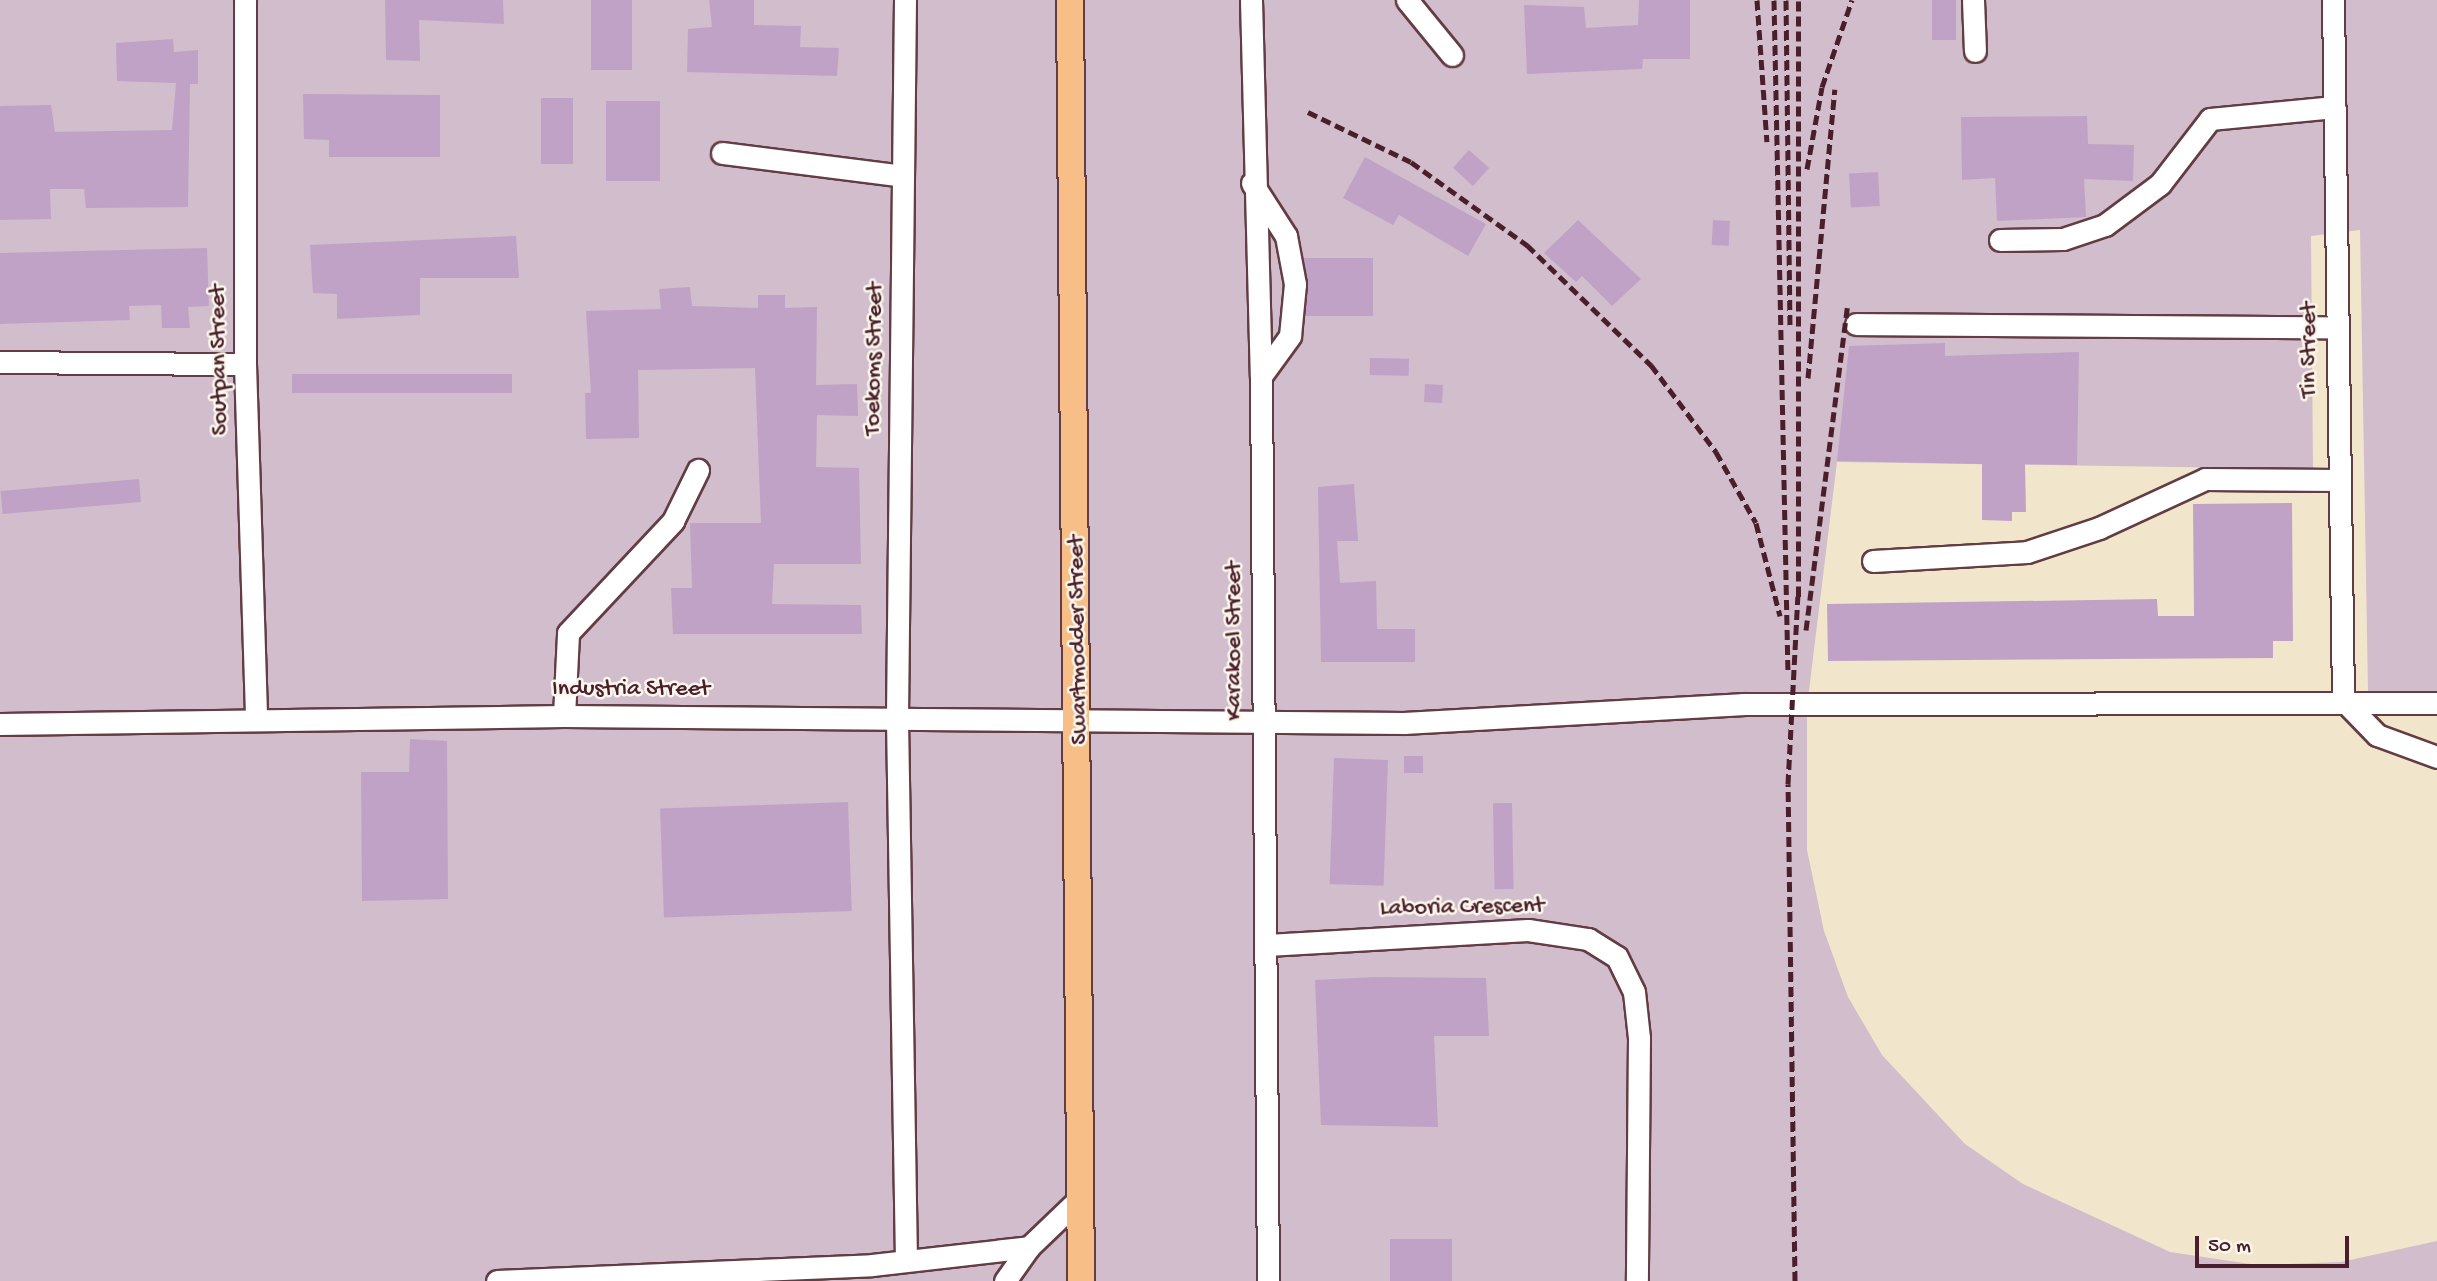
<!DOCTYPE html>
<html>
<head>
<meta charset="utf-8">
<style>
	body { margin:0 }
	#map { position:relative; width:2437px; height:1281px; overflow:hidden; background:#f1e6cb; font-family:"Gochi Hand",sans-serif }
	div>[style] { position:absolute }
	.industrial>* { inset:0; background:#d1bdcb }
	.building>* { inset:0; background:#c1a2c7; transform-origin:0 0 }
	.roads { filter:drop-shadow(2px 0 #633d43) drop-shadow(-2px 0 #633d43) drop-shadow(0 2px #633d43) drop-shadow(0 -2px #633d43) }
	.minor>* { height:21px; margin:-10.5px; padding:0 10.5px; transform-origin:10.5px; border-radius:10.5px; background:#fff }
	.major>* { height:26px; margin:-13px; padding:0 13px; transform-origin:13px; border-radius:13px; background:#f7be87 }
	.rail>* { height:5px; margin-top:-2.5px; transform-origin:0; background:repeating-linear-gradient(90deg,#4a1f2b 0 10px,transparent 0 15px) }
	span { translate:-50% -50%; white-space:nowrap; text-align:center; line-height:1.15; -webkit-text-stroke:5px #fbf7ec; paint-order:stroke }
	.street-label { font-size:24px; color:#4a1f2b }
	.scale { position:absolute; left:2195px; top:1236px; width:154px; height:32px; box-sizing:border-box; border:4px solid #4a1f2b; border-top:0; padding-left:9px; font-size:21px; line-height:24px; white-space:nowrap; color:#4a1f2b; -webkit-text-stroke:5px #fbf7ec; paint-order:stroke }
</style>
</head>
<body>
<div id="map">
	<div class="industrial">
		<i style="clip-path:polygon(0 0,2437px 0,2437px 691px,2368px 691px,2360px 230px,2311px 236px,2313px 469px,1837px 462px,1807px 707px,1807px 850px,1824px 931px,1848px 997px,1882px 1055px,1965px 1144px,2023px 1184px,2170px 1252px,2257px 1265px,2341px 1262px,2437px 1241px,2437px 1281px,0 1281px)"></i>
	</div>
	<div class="building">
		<i style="clip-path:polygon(385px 0,503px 0,504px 24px,419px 20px,420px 61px,386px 60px)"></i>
		<i style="left:591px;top:0;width:41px;height:70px"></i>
		<i style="clip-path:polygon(709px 0,754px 0,754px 25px,801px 26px,800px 47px,839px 48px,837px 76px,687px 72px,688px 29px,712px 27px)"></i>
		<i style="clip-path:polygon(1639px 0,1690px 0,1690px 59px,1643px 59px,1642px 69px,1527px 74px,1524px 5px,1584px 7px,1586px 28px,1638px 25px)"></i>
		<i style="left:1932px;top:0;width:24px;height:40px"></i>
		<i style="clip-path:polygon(173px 39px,174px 52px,198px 50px,198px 84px,190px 84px,188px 207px,86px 208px,84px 189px,50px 189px,51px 219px,0 220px,0 106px,51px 105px,55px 132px,172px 130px,176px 83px,117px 81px,116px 43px)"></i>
		<i style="clip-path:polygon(303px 94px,440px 95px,440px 157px,329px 157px,329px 140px,304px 139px)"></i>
		<i style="left:541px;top:98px;width:32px;height:66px"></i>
		<i style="left:660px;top:101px;width:80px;height:54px;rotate:90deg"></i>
		<i style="clip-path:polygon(2087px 116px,2088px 144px,2134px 145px,2133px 181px,2084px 179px,2086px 217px,1997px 221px,1995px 178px,1962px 180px,1961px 117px)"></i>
		<i style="left:1469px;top:150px;width:27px;height:24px;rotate:42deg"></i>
		<i style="clip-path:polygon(1365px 157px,1486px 224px,1468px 256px,1399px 215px,1393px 225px,1343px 198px)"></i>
		<i style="left:1878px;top:172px;width:34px;height:29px;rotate:87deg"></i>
		<i style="clip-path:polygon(1578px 220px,1641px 279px,1612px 306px,1582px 276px,1576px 282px,1544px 253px)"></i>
		<i style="left:1713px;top:220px;width:17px;height:25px;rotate:3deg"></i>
		<i style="clip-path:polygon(516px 236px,519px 278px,420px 278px,420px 315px,337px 319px,337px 294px,313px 293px,310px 245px)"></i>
		<i style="clip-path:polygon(207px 248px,209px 306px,188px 307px,190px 328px,162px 328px,161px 305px,129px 306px,130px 320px,0 324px,0 253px)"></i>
		<i style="left:1304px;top:258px;width:69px;height:58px"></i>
		<i style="clip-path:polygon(690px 287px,692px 306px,758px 308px,758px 295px,785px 295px,785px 308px,817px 307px,816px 385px,857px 384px,858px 416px,817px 415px,816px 467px,859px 468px,861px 564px,774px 564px,772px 604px,861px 605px,862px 634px,673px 634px,671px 588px,692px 588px,690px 523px,761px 523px,755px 368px,638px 370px,639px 438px,586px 439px,585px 393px,591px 393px,586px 311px,661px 309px,659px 289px)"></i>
		<i style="clip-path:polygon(1945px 343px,1945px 356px,2079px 352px,2077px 465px,2025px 464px,2026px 512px,2012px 512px,2012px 521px,1982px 520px,1982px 464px,1837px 461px,1849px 346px)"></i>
		<i style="left:1370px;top:358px;width:39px;height:17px;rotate:1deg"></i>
		<i style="left:512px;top:374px;width:19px;height:220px;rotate:90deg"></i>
		<i style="left:1425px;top:384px;width:18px;height:18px;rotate:3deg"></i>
		<i style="left:139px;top:479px;width:23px;height:139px;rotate:85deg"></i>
		<i style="clip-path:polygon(1354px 484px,1358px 541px,1337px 541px,1340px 583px,1376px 581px,1377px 629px,1415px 629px,1415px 662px,1321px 662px,1318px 487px)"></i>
		<i style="clip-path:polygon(2292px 503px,2293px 641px,2273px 641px,2273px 658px,1828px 661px,1827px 604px,2157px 599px,2158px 616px,2194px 616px,2193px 504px)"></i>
		<i style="clip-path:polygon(410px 739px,447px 741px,448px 899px,362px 901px,361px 772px,409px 772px)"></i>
		<i style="left:1404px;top:756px;width:19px;height:17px"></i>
		<i style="left:1334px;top:758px;width:54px;height:126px;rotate:2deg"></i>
		<i style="left:848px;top:802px;width:109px;height:188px;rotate:88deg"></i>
		<i style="left:1512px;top:803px;width:86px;height:19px;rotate:89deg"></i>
		<i style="clip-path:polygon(1375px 977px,1486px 978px,1489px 1036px,1434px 1036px,1438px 1127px,1321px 1125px,1315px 980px)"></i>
		<i style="left:1452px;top:1239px;width:42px;height:62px;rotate:90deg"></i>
	</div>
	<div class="roads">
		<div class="minor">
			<i style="left:245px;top:0;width:364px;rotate:90deg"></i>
			<i style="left:245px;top:364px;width:356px;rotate:88.2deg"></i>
			<i style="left:905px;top:0;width:719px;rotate:90.64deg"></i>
			<i style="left:897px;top:719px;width:541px;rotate:89.05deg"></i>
			<i style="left:1251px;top:0;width:376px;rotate:88.5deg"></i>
			<i style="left:1261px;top:376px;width:905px;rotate:89.56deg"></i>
			<i style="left:1407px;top:0;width:71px;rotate:50.7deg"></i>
			<i style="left:1973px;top:0;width:51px;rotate:87.8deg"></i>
			<i style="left:2333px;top:0;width:700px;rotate:89.18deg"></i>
			<i style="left:722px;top:153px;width:182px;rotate:7.2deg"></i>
			<i style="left:1252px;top:183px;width:63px;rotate:57.3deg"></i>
			<i style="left:1286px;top:236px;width:49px;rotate:79.4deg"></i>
			<i style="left:1295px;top:284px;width:52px;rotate:95.5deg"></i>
			<i style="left:1290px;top:336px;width:49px;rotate:125.9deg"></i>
			<i style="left:2000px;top:240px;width:63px;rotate:-0.9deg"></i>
			<i style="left:2063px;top:239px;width:44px;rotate:-18.4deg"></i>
			<i style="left:2105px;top:225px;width:69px;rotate:-36.7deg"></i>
			<i style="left:2160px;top:184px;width:82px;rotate:-52.4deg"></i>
			<i style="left:2210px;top:119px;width:125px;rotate:-5.5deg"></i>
			<i style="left:1856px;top:324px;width:480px;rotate:0.4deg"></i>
			<i style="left:0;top:362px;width:245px;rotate:0.5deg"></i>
			<i style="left:1873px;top:561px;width:154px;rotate:-3.3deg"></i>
			<i style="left:2027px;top:552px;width:76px;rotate:-18.4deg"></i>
			<i style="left:2099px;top:528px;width:117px;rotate:-24.8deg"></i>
			<i style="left:2205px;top:479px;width:132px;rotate:0.4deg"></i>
			<i style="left:2343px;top:700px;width:49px;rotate:45.8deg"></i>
			<i style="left:2377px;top:735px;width:64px;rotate:20.1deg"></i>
			<i style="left:564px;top:716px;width:83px;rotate:-87.2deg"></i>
			<i style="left:568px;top:633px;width:154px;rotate:-46.8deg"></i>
			<i style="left:673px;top:521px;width:57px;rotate:-63.9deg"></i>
			<i style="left:0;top:724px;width:564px;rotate:-0.81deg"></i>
			<i style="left:564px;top:716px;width:841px;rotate:0.48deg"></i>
			<i style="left:1405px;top:723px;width:339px;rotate:-3.2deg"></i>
			<i style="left:1743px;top:704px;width:694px;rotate:-0.08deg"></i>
			<i style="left:1267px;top:945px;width:261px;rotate:-3.3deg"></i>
			<i style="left:1528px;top:930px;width:61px;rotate:8.5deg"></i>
			<i style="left:1588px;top:939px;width:34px;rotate:32deg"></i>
			<i style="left:1617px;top:957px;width:39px;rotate:64deg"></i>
			<i style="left:1634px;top:992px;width:46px;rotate:83.8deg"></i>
			<i style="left:1639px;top:1038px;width:243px;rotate:90.5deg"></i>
			<i style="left:497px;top:1281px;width:375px;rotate:-2.4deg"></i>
			<i style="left:872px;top:1265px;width:158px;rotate:-6.5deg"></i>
			<i style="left:1005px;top:1281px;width:42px;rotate:-54.8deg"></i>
			<i style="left:1029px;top:1247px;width:69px;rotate:-43.8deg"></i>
		</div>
		<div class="major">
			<i style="left:1070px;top:0;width:1281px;rotate:89.51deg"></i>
		</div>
	</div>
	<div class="rail">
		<i style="left:1757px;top:0;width:142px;rotate:86deg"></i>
		<i style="left:1774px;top:0;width:672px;rotate:88.81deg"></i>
		<i style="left:1786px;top:0;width:325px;rotate:89.3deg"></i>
		<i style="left:1308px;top:112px;width:114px;rotate:25.9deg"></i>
		<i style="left:1411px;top:162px;width:143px;rotate:35.6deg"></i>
		<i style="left:1527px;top:245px;width:173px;rotate:44.1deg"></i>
		<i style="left:1651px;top:365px;width:109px;rotate:53.2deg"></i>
		<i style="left:1716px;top:452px;width:81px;rotate:60.6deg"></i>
		<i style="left:1756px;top:523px;width:96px;rotate:75.5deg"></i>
		<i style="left:1807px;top:169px;width:83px;rotate:-79.6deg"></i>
		<i style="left:1822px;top:87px;width:92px;rotate:-71deg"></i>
		<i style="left:1808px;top:378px;width:290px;rotate:-84.7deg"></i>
		<i style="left:1806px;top:630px;width:330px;rotate:-82.7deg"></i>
		<i style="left:1795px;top:1281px;width:497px;rotate:-90.8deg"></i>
		<i style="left:1788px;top:784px;width:188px;rotate:-87deg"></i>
		<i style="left:1798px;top:596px;width:596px;rotate:-90deg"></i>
	</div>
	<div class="street-label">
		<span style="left:2310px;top:350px;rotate:-90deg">Tin Street</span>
		<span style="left:875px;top:359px;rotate:-89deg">Toekoms Street</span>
		<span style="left:220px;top:360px;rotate:-91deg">Soutpan Street</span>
		<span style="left:1079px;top:640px;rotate:-91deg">Swartmodder Street</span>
		<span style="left:1235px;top:641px;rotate:-90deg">Karakoel Street</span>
		<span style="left:631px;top:690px">Industria Street</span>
		<span style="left:1462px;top:908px;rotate:-1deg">Laboria Crescent</span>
	</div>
	<div class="scale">50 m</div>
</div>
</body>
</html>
